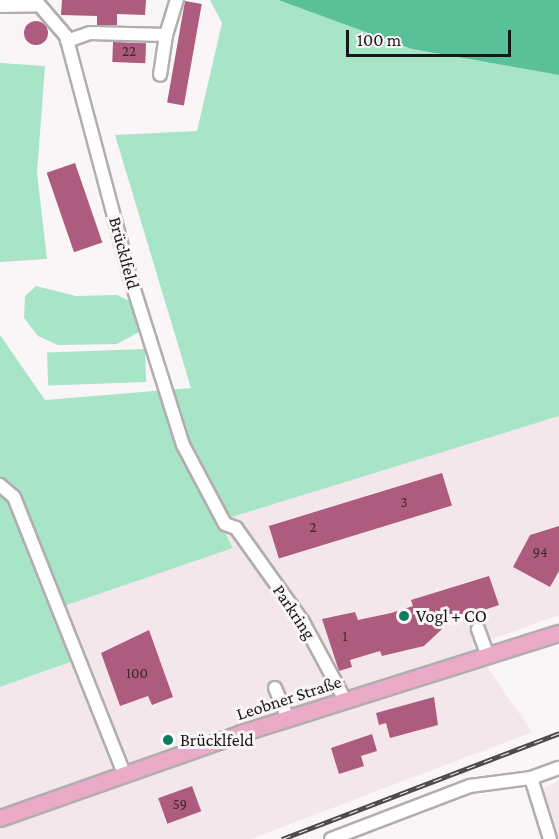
<!DOCTYPE html>
<html>
<head>
<meta charset="utf-8">
<style>
	body { margin:0 }
	#map { position:relative; width:559px; height:839px; overflow:hidden; background:#faf5f7; font-family:"Crimson Pro",serif }
	div>[style] { position:absolute }
	.built>* { inset:0; background:#f4e7eb }
	.green>* { inset:0; background:#a8e4c8; transform-origin:0 0 }
	.water>* { inset:0; background:#5ac097 }
	.building>* { inset:0; background:#ae5c7e; transform-origin:0 0 }
	.round { border-radius:50% }
	.roads { filter:drop-shadow(2px 0 #b2adaf) drop-shadow(-2px 0 #b2adaf) drop-shadow(0 2px #b2adaf) drop-shadow(0 -2px #b2adaf) }
	.minor>* { height:12px; margin:-6px; padding:0 6px; transform-origin:6px; border-radius:6px; background:#fff }
	.major>* { height:15px; margin:-7.5px; padding:0 7.5px; transform-origin:7.5px; border-radius:7.5px; background:#ebaac6 }
	.rail>* { height:5px; margin-top:-2.5px; transform-origin:0; background:repeating-linear-gradient(90deg,#faf5f7 0 9px,#4d4b4b 0 18px); box-sizing:border-box; border-block:2px solid #4d4b4b }
	.dots>* { width:16px; height:16px; translate:-50% -50%; box-sizing:border-box; border:3px solid #faf5f7; border-radius:50% }
	span { translate:-50% -50%; white-space:nowrap; text-align:center; line-height:1.15; -webkit-text-stroke:6px #faf5f7; paint-order:stroke }
	.number-label { font-size:15px; color:#3e2831 }
	.number-label span { -webkit-text-stroke-width:0 }
	.street-label { font-size:18px; color:#181717 }
	.poi-label { font-size:18px; color:#181717 }
	.left { translate:0 -50%; text-align:left }
	.scale { position:absolute; left:346px; top:30px; width:165px; height:27px; box-sizing:border-box; border:3px solid #181717; border-top:0; padding-left:8px; font-size:18px; line-height:21px; white-space:nowrap; color:#181717; -webkit-text-stroke:4px #faf5f7; paint-order:stroke }
</style>
</head>
<body>
<div id="map">
	<div class="built">
		<i style="clip-path:polygon(559px 416px,559px 615px,473px 646px,532px 732px,251px 839px,0 839px,0 687px,76px 660px,58px 608px,233px 548px,219px 521px)"></i>
		<i style="clip-path:polygon(559px 780px,559px 839px,554px 839px,542px 803px,544px 788px)"></i>
	</div>
	<div class="green">
		<i style="clip-path:polygon(210px 0,278px 0,412px 49px,559px 75px,559px 416px,219px 521px,233px 548px,58px 608px,76px 660px,0 687px,0 335px,45px 400px,191px 388px,115px 135px,197px 131px,222px 23px)"></i>
		<i style="clip-path:polygon(0 63px,45px 66px,37px 173px,47px 259px,0 262px)"></i>
		<i style="clip-path:polygon(36px 286px,76px 296px,117px 295px,130px 301px,139px 332px,117px 344px,58px 345px,38px 336px,24px 318px,25px 296px)"></i>
		<i style="left:145px;top:349px;width:33px;height:98px;rotate:88deg"></i>
	</div>
	<div class="water">
		<i style="clip-path:polygon(278px 0,559px 0,559px 75px,412px 49px)"></i>
	</div>
	<div class="building">
		<i style="clip-path:polygon(62px 0,146px 0,145px 15px,117px 14px,117px 25px,97px 25px,97px 16px,61px 15px)"></i>
		<i style="left:185px;top:1px;width:17px;height:103px;rotate:10deg"></i>
		<i class="round" style="left:24px;top:21px;width:24px;height:24px"></i>
		<i style="left:113px;top:42px;width:33px;height:20px;rotate:2deg"></i>
		<i style="left:75px;top:163px;width:84px;height:30px;rotate:71deg"></i>
		<i style="left:442px;top:473px;width:34px;height:181px;rotate:73deg"></i>
		<i style="clip-path:polygon(559px 526px,559px 571px,550px 587px,513px 567px,530px 535px)"></i>
		<i style="clip-path:polygon(489px 576px,499px 605px,454px 620px,435px 610px,442px 629px,424px 646px,382px 656px,380px 651px,350px 660px,352px 667px,339px 671px,322px 619px,355px 612px,358px 620px,391px 613px,413px 606px,411px 600px)"></i>
		<i style="clip-path:polygon(149px 630px,173px 697px,152px 705px,148px 696px,120px 706px,101px 653px)"></i>
		<i style="clip-path:polygon(434px 697px,438px 725px,390px 738px,386px 723px,379px 725px,376px 713px)"></i>
		<i style="clip-path:polygon(372px 734px,377px 751px,361px 756px,364px 766px,339px 774px,331px 748px)"></i>
		<i style="left:192px;top:786px;width:27px;height:36px;rotate:70deg"></i>
	</div>
	<div class="roads">
		<div class="minor">
			<i style="left:35px;top:0;width:48px;rotate:49.3deg"></i>
			<i style="left:66px;top:36px;width:253px;rotate:75.1deg"></i>
			<i style="left:131px;top:280px;width:173px;rotate:72.5deg"></i>
			<i style="left:183px;top:445px;width:89px;rotate:62deg"></i>
			<i style="left:225px;top:524px;width:12px;rotate:20deg"></i>
			<i style="left:236px;top:528px;width:115px;rotate:54.5deg"></i>
			<i style="left:303px;top:622px;width:89px;rotate:61.7deg"></i>
			<i style="left:0;top:6px;width:39px;rotate:-1deg"></i>
			<i style="left:166px;top:35px;width:37px;rotate:-73deg"></i>
			<i style="left:67px;top:41px;width:24px;rotate:-19deg"></i>
			<i style="left:90px;top:33px;width:76px;rotate:1.5deg"></i>
			<i style="left:166px;top:35px;width:40px;rotate:98.5deg"></i>
			<i style="left:0;top:485px;width:18px;rotate:41deg"></i>
			<i style="left:14px;top:497px;width:297px;rotate:68.3deg"></i>
			<i style="left:478px;top:629px;width:29px;rotate:70deg"></i>
			<i style="left:275px;top:688px;width:33px;rotate:67deg"></i>
			<i style="left:531px;top:778px;width:64px;rotate:72.7deg"></i>
			<i style="left:331px;top:839px;width:149px;rotate:-20.9deg"></i>
			<i style="left:470px;top:786px;width:62px;rotate:-7.5deg"></i>
			<i style="left:531px;top:778px;width:30px;rotate:-20deg"></i>
		</div>
		<div class="major">
			<i style="left:0;top:818px;width:256px;rotate:-19.4deg"></i>
			<i style="left:241px;top:733px;width:333px;rotate:-17.5deg"></i>
		</div>
	</div>
	<div class="rail">
		<i style="left:282px;top:839px;width:297px;rotate:-20.9deg"></i>
	</div>
	<div class="dots">
		<i style="left:404px;top:616px;background:#0c7d5a"></i>
		<i style="left:168px;top:740px;background:#0c7d5a"></i>
	</div>
	<div class="number-label">
		<span style="left:129px;top:52px">22</span>
		<span style="left:404px;top:503px">3</span>
		<span style="left:313px;top:528px">2</span>
		<span style="left:540px;top:553px">94</span>
		<span style="left:345px;top:637px">1</span>
		<span style="left:137px;top:674px">100</span>
		<span style="left:180px;top:805px">59</span>
	</div>
	<div class="street-label">
		<span style="left:124px;top:253px;rotate:75deg">Brücklfeld</span>
		<span style="left:294px;top:612px;rotate:56deg">Parkring</span>
		<span style="left:289px;top:698px;rotate:-18deg">Leobner Straße</span>
	</div>
	<div class="poi-label">
		<span class="left" style="left:416px;top:616px">Vogl + CO</span>
		<span class="left" style="left:180px;top:740px">Brücklfeld</span>
	</div>
	<div class="scale">100 m</div>
</div>
</body>
</html>
